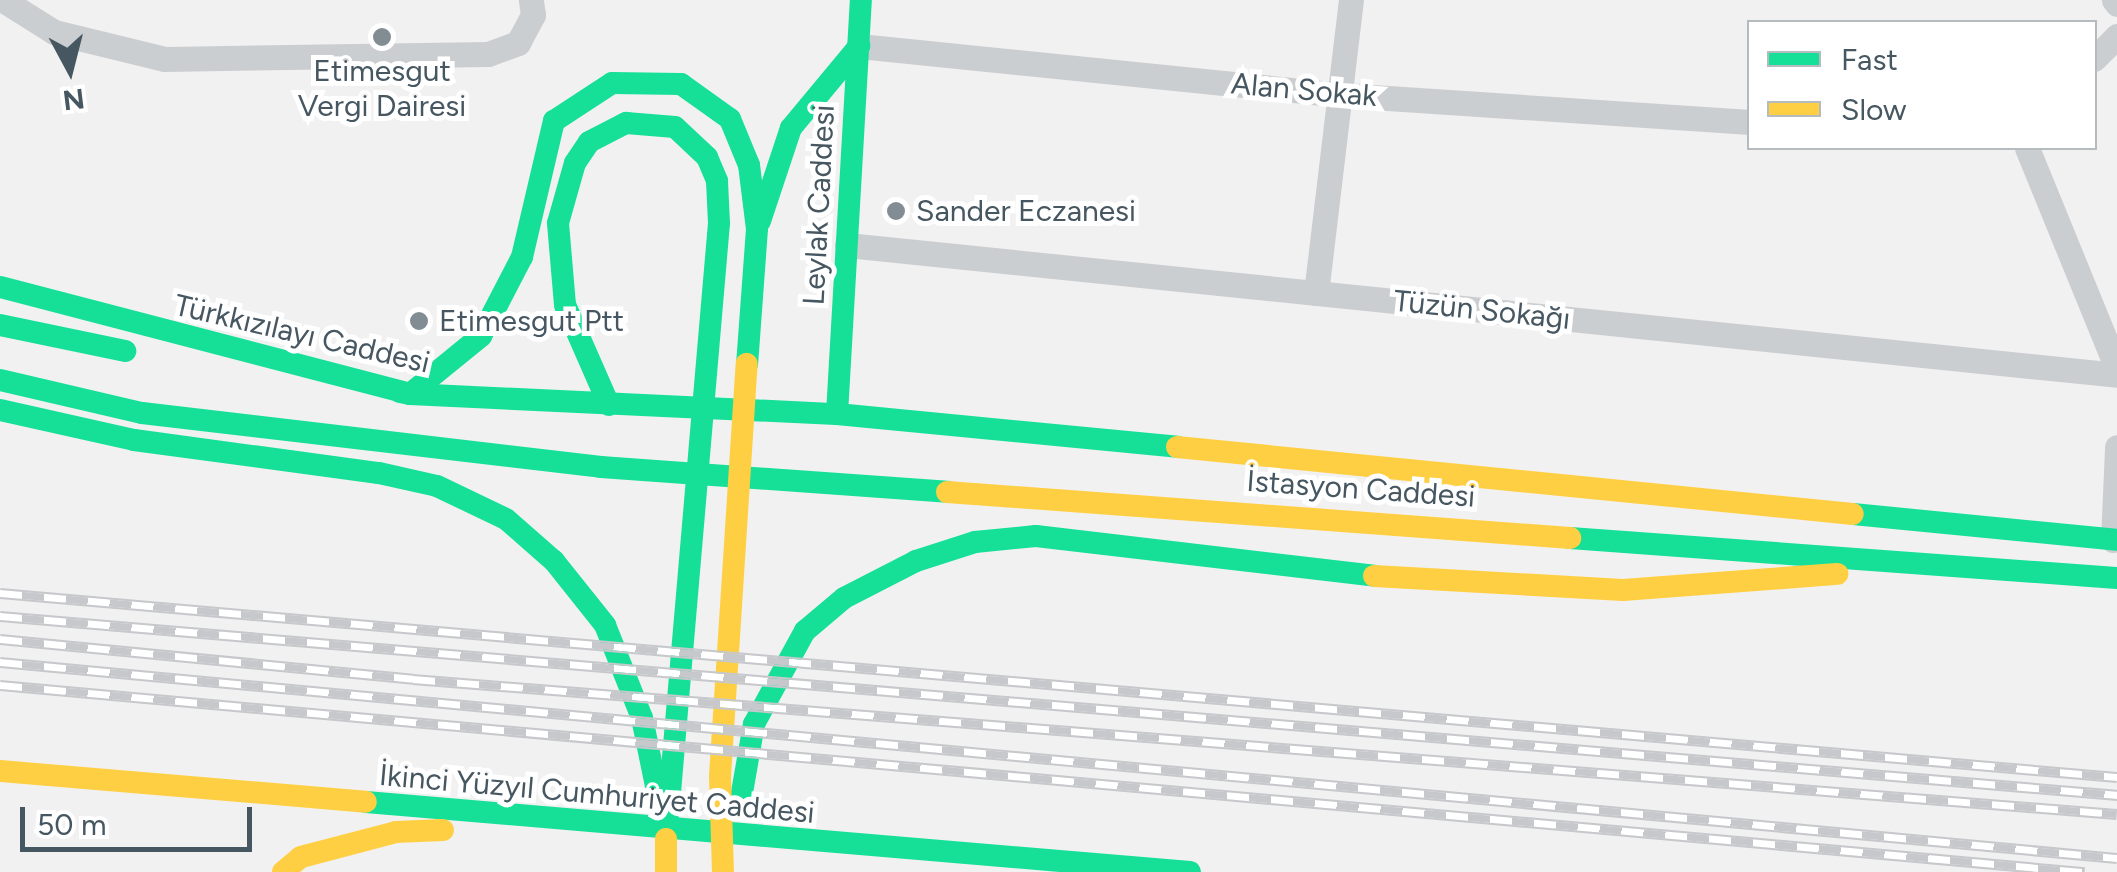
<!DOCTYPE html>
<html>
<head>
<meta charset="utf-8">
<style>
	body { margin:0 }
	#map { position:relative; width:2117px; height:872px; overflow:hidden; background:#f2f1f1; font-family:Figtree,sans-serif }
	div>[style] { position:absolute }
	.street>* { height:25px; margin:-12.5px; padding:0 12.5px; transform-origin:12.5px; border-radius:12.5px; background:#cbced1 }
	.fast>* { height:22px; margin:-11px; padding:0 11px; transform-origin:11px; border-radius:11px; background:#16e098 }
	.slow>* { height:22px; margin:-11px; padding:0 11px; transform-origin:11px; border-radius:11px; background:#ffcf43 }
	.rail>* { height:11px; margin-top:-5.5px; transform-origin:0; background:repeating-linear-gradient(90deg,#fff 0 22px,#c6c8cb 0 44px); box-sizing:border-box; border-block:2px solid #c6c8cb }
	.dots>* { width:28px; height:28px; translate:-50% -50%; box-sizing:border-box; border:5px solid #fff; border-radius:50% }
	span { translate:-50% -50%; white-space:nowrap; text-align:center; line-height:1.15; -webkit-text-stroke:10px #fff; paint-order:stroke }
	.poi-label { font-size:30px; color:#465761 }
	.left { translate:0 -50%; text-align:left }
	.street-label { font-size:30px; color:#465761 }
	.legend { position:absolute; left:1747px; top:20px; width:350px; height:130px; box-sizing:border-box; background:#fff; border:2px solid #b5bcc0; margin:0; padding:12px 18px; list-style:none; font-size:30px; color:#465761 }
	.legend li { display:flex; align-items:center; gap:20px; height:50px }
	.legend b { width:50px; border:2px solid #b5bcc0 }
	.north { position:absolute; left:20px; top:20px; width:100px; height:100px; -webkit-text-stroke:8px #fff; paint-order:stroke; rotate:173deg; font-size:28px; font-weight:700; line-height:40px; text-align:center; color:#465761 }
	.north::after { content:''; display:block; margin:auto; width:35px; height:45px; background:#465761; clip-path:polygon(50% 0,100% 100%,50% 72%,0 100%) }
	.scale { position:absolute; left:20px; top:807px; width:232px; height:45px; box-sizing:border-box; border:5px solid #465761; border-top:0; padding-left:12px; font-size:30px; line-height:35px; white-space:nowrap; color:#465761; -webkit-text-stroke:8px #fff; paint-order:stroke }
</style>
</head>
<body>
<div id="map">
	<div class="street">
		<i style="left:3px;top:0;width:60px;rotate:32.1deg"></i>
		<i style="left:54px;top:32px;width:114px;rotate:13.7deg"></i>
		<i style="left:165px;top:59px;width:323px;rotate:-0.9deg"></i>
		<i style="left:488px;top:54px;width:32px;rotate:-20deg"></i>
		<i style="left:518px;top:43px;width:32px;rotate:-62deg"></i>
		<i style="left:533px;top:15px;width:15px;rotate:-98deg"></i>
		<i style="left:2114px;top:0;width:5px;rotate:53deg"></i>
		<i style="left:859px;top:46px;width:486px;rotate:5.8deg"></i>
		<i style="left:1343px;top:95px;width:408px;rotate:3.8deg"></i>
		<i style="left:2094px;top:59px;width:33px;rotate:-45deg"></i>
		<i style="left:2027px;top:148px;width:238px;rotate:67.8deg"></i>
		<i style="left:847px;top:245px;width:1277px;rotate:5.84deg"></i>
		<i style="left:1316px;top:293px;width:295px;rotate:-83.2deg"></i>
		<i style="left:2113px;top:540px;width:93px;rotate:-87.5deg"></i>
	</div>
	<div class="fast">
		<i style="left:760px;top:221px;width:98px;rotate:-71.6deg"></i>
		<i style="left:791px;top:128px;width:107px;rotate:-50.3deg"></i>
		<i style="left:0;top:287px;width:424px;rotate:14.6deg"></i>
		<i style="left:410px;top:394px;width:427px;rotate:2.7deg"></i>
		<i style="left:837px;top:414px;width:342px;rotate:5.5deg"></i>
		<i style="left:0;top:325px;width:128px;rotate:11.7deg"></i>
		<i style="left:0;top:380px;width:146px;rotate:13.1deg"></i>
		<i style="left:142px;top:413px;width:462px;rotate:6.7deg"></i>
		<i style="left:601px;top:467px;width:347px;rotate:4.1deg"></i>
		<i style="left:400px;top:392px;width:10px;rotate:11deg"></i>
		<i style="left:410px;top:394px;width:92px;rotate:-39.2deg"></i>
		<i style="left:481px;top:336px;width:89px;rotate:-62.6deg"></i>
		<i style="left:522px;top:257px;width:140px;rotate:-76.8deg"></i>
		<i style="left:554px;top:121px;width:69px;rotate:-33.2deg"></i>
		<i style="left:612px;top:83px;width:69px;rotate:0.8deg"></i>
		<i style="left:681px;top:84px;width:60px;rotate:35.5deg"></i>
		<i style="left:730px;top:119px;width:50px;rotate:67.6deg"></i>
		<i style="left:749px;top:165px;width:64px;rotate:82.9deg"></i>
		<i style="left:757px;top:229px;width:135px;rotate:94.2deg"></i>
		<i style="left:609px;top:405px;width:109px;rotate:-113.7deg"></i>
		<i style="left:565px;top:305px;width:82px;rotate:-94.9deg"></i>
		<i style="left:558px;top:223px;width:62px;rotate:-74.2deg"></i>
		<i style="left:575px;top:163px;width:25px;rotate:-56deg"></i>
		<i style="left:589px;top:142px;width:42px;rotate:-27.2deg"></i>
		<i style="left:626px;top:123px;width:49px;rotate:4.7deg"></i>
		<i style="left:675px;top:127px;width:44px;rotate:43.2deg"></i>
		<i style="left:707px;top:157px;width:26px;rotate:67deg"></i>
		<i style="left:717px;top:181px;width:42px;rotate:87.3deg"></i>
		<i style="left:719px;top:223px;width:618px;rotate:94.92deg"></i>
		<i style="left:0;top:410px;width:137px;rotate:12.6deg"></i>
		<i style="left:134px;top:440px;width:247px;rotate:7.7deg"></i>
		<i style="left:379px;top:473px;width:59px;rotate:12.6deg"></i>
		<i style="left:437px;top:486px;width:76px;rotate:25.6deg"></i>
		<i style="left:506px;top:519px;width:64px;rotate:41.2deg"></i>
		<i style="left:554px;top:561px;width:82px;rotate:51.4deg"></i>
		<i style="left:605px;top:625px;width:100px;rotate:68.3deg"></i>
		<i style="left:642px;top:718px;width:75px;rotate:78.4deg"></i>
		<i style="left:837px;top:414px;width:415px;rotate:-86.7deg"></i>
		<i style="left:1853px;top:514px;width:265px;rotate:5.6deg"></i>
		<i style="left:1570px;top:538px;width:548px;rotate:4.18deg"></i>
		<i style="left:366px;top:802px;width:827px;rotate:4.86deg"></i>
		<i style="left:740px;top:804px;width:81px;rotate:-80.1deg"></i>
		<i style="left:754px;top:724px;width:106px;rotate:-61.3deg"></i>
		<i style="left:805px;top:631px;width:51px;rotate:-40.2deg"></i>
		<i style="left:844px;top:598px;width:81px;rotate:-27.2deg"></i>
		<i style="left:916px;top:561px;width:62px;rotate:-17.9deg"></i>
		<i style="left:975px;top:542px;width:61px;rotate:-5.6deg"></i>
		<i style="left:1036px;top:536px;width:340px;rotate:6.7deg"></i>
	</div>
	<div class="slow">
		<i style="left:1177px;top:447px;width:679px;rotate:5.66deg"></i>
		<i style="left:947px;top:492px;width:625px;rotate:4.22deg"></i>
		<i style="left:1374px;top:576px;width:249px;rotate:3.2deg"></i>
		<i style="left:1623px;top:590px;width:215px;rotate:-4.3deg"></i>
		<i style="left:0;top:771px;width:367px;rotate:4.8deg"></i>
		<i style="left:666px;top:839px;width:33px;rotate:90deg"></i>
		<i style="left:283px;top:872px;width:23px;rotate:-40deg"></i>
		<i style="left:301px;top:857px;width:98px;rotate:-14.7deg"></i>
		<i style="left:396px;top:832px;width:47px;rotate:-2.4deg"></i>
		<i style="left:723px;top:872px;width:96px;rotate:-91.8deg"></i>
		<i style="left:720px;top:776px;width:413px;rotate:-86.3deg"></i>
	</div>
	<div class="rail">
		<i style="left:0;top:593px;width:2125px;rotate:4.97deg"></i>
		<i style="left:0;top:616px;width:2125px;rotate:4.83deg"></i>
		<i style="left:0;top:639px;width:415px;rotate:5.5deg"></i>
		<i style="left:413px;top:679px;width:1709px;rotate:4.53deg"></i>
		<i style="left:0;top:662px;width:2126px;rotate:5.29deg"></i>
		<i style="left:0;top:685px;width:2093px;rotate:5.13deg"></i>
	</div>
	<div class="dots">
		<i style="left:382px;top:37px;background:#828d93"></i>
		<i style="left:896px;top:211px;background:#828d93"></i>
		<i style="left:419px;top:321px;background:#828d93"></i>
	</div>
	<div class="poi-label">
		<span style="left:382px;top:88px">Etimesgut<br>Vergi Dairesi</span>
		<span class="left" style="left:916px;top:211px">Sander Eczanesi</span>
		<span class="left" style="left:439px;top:321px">Etimesgut Ptt</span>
	</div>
	<div class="street-label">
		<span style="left:1304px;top:90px;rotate:5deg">Alan Sokak</span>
		<span style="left:819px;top:205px;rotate:-87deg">Leylak Caddesi</span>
		<span style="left:1482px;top:310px;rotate:6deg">Tüzün Sokağı</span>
		<span style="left:302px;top:334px;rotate:13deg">Türkkızılayı Caddesi</span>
		<span style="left:1361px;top:489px;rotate:4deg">İstasyon Caddesi</span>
		<span style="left:597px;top:794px;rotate:5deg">İkinci Yüzyıl Cumhuriyet Caddesi</span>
	</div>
	<ul class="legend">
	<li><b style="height:12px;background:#16e098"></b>Fast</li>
	<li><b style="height:12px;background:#ffcf43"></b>Slow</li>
	</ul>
	<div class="north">N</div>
	<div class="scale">50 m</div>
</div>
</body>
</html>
